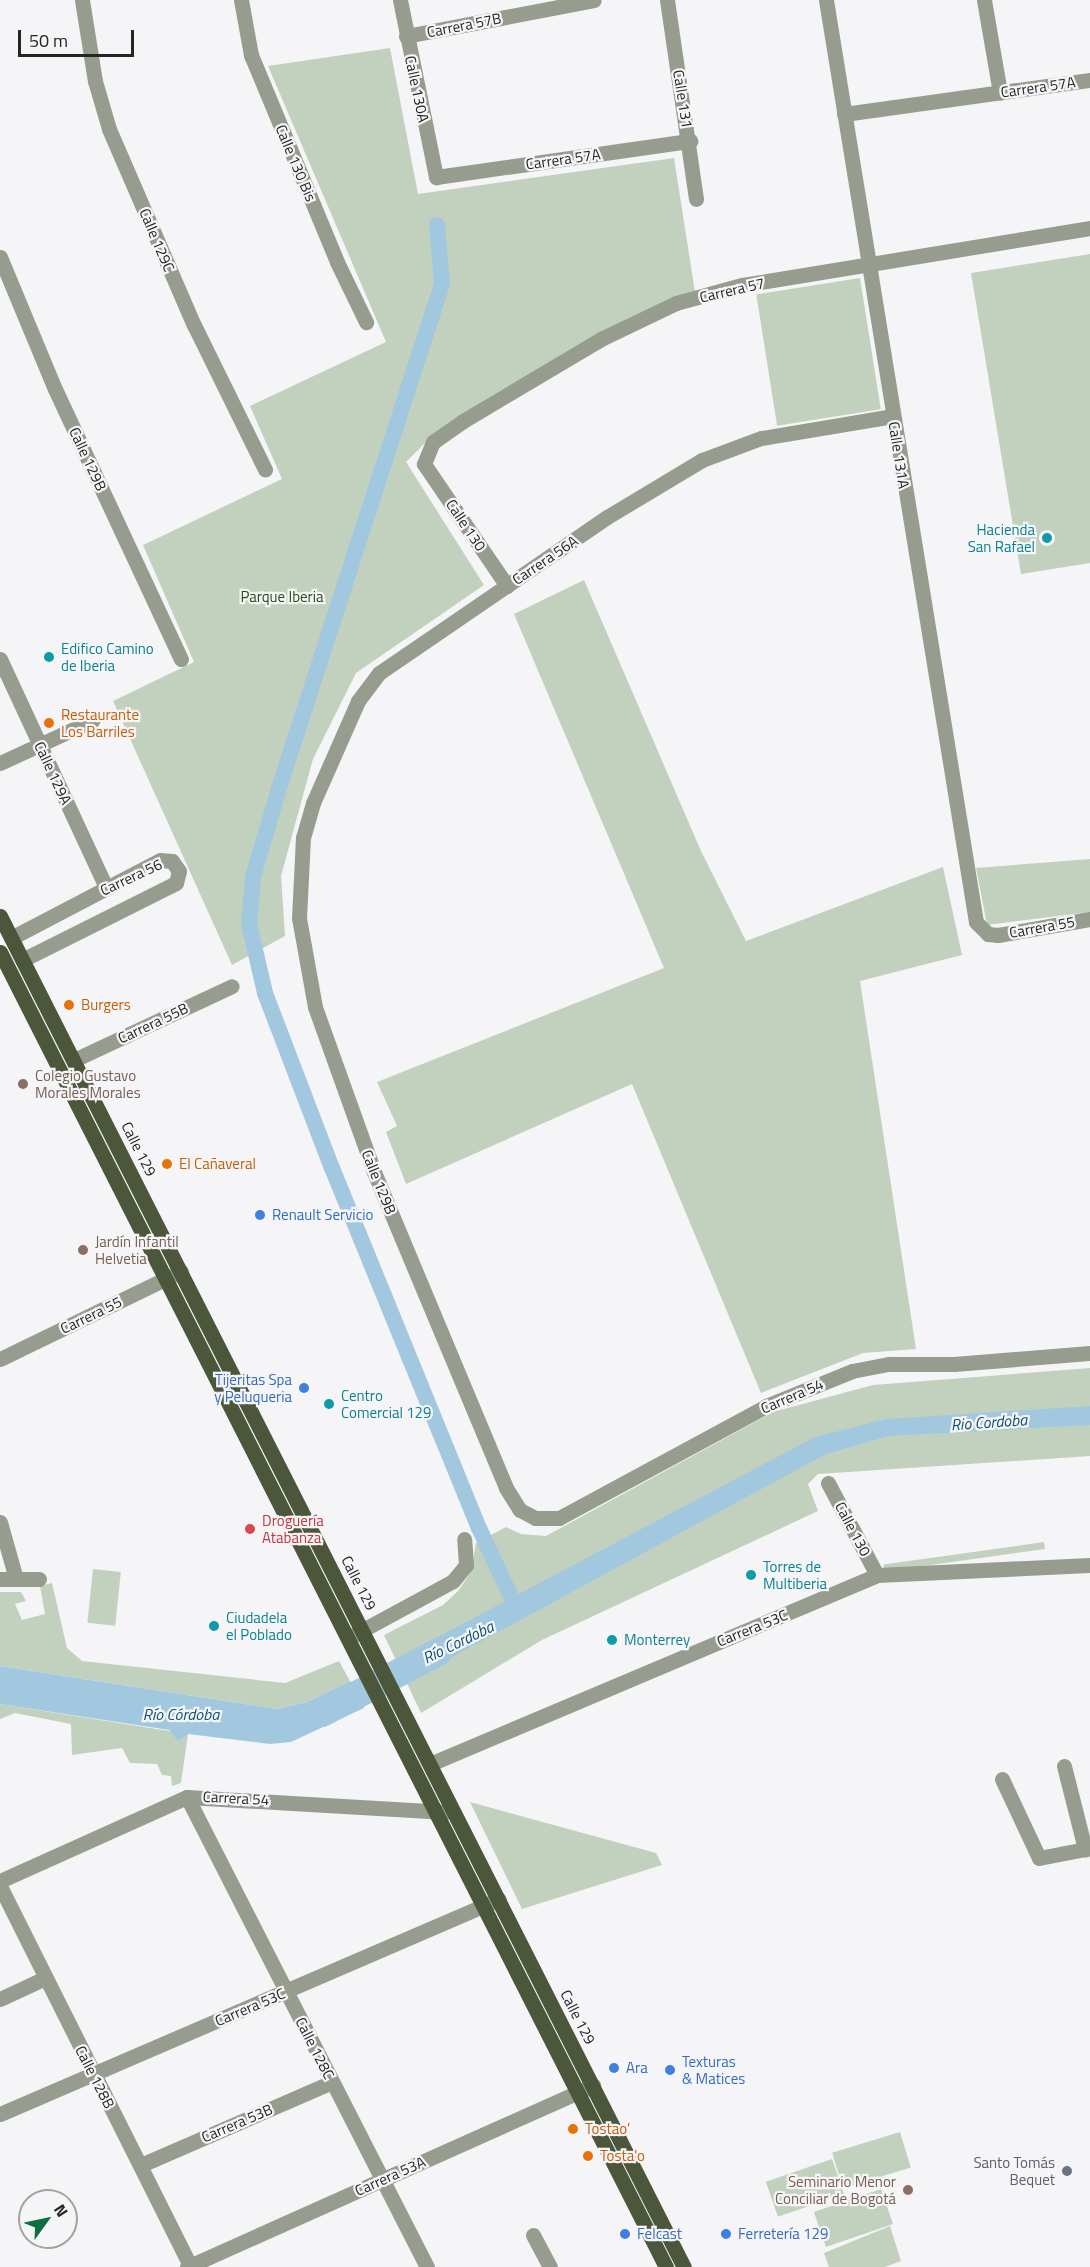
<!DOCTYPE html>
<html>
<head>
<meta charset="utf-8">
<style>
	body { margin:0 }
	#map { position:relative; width:1090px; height:2267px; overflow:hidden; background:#f5f5f7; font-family:"Titillium Web",sans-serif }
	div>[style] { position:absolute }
	.green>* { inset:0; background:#c2d1bd; transform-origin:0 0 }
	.water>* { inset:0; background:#a2c8e0 }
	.canal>* { height:16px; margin:-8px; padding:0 8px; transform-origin:8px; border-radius:8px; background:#a2c8e0 }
	.river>* { height:28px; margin:-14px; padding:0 14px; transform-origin:14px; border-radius:14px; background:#a2c8e0 }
	.minor>* { height:15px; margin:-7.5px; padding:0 7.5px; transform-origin:7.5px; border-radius:7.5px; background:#979d8e }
	.major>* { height:15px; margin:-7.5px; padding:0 7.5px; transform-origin:7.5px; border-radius:7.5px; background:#4b563b }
	.dots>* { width:16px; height:16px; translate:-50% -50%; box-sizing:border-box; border:3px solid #f5f5f7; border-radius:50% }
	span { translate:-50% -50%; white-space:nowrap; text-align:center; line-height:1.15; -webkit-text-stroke:4.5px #f5f5f7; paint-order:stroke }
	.street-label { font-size:15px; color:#252526 }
	.culture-label { font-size:15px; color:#0d838f }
	.right { translate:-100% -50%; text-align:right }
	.left { translate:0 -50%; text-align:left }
	.park-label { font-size:15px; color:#2a4b1c }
	.food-label { font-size:15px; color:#c56008 }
	.education-label { font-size:15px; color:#785e54 }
	.shop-label { font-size:15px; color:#366cbe }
	.health-label { font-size:15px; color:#be3a42 }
	.worship-label { font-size:15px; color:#5b616d }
	.water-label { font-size:16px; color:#0d5071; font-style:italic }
	.north { position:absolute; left:18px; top:2189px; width:60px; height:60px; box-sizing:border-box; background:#f5f5f7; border:2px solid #a2a2a3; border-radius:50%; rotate:57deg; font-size:16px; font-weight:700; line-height:24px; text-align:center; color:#252526 }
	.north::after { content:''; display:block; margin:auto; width:21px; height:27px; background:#0f6d42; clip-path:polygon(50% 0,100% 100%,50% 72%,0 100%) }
	.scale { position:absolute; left:18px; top:30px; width:116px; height:27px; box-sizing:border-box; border:3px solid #252526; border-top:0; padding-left:8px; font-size:18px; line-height:21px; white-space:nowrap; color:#252526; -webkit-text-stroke:4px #f5f5f7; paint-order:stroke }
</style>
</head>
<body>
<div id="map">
	<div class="green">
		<i style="clip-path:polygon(390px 48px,418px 194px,674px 158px,695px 292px,436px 432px,406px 462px,484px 585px,356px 673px,313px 759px,281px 876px,285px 936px,232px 965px,113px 701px,194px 662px,143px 545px,282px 479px,250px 406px,386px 342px,268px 66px)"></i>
		<i style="clip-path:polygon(1090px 254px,1090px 563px,1021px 574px,971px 273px)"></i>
		<i style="left:860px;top:278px;width:133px;height:105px;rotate:81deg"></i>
		<i style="clip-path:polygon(584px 580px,701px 851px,746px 941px,943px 867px,962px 955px,860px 981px,916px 1349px,863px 1353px,761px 1393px,632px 1084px,406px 1184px,386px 1132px,397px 1126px,377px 1082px,664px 968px,514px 614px)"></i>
		<i style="clip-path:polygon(1090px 859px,1090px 912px,987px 925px,976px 868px)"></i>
		<i style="clip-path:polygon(1090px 1368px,1090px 1456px,818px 1474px,808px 1484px,818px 1511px,542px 1640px,421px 1713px,384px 1635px,443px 1605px,458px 1591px,471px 1572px,476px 1543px,506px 1527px,521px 1534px,546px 1536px,773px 1412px,873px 1385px)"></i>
		<i style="left:1044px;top:1542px;width:7px;height:162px;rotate:82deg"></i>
		<i style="left:93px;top:1569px;width:28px;height:54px;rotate:6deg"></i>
		<i style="clip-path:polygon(52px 1583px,67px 1648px,82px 1661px,285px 1683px,339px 1661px,350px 1681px,307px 1702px,277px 1709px,0 1666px,0 1592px,21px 1592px,26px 1601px,15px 1604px,22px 1620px,45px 1614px,40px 1586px)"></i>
		<i style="clip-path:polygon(0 1704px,188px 1734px,181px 1783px,172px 1786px,171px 1776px,162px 1775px,157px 1764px,130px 1763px,122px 1748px,72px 1755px,71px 1724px,15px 1713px,0 1719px)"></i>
		<i style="clip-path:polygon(470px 1802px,656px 1853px,662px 1865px,522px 1909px)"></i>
		<i style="left:900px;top:2132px;width:37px;height:71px;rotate:73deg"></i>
		<i style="left:832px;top:2159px;width:37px;height:70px;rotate:71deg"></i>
		<i style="left:881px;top:2189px;width:37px;height:71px;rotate:71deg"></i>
		<i style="clip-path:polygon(890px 2226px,901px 2261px,885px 2267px,829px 2267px,824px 2253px)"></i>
	</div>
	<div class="water">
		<i style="clip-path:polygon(1090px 1406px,1090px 1425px,888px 1436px,824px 1455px,408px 1681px,398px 1658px,815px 1437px,886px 1419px)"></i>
		<i style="clip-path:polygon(0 1666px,277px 1709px,307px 1702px,350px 1681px,364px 1708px,291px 1742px,270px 1744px,188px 1734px,178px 1741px,169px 1730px,0 1704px)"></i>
	</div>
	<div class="canal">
		<i style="left:437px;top:225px;width:59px;rotate:85.2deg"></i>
		<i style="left:442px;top:284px;width:527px;rotate:107.92deg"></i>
		<i style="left:280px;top:785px;width:96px;rotate:106.4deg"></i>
		<i style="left:253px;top:877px;width:47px;rotate:94.9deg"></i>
		<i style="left:249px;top:924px;width:71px;rotate:76.9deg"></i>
		<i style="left:265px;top:993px;width:187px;rotate:69.1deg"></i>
		<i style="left:332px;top:1168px;width:389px;rotate:67.8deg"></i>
		<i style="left:479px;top:1528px;width:93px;rotate:65.1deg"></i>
	</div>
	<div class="river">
		<i style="left:322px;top:1713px;width:131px;rotate:-27.7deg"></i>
	</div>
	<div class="minor">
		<i style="left:82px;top:0;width:82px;rotate:80.9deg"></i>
		<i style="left:95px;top:81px;width:50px;rotate:73.7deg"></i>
		<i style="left:109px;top:129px;width:214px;rotate:66.6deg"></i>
		<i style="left:194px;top:325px;width:161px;rotate:63.8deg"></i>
		<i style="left:241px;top:0;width:56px;rotate:79.7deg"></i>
		<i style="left:251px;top:55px;width:224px;rotate:67.4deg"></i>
		<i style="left:337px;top:262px;width:67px;rotate:64.2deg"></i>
		<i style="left:400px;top:0;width:181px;rotate:78.5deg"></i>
		<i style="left:436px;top:177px;width:257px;rotate:-8.1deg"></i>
		<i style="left:667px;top:0;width:201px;rotate:81.7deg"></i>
		<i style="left:826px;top:0;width:934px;rotate:80.76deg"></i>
		<i style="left:976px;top:922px;width:17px;rotate:45deg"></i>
		<i style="left:988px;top:934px;width:10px;rotate:6deg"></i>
		<i style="left:998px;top:935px;width:93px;rotate:-9.9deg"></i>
		<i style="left:984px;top:0;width:94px;rotate:80.2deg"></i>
		<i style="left:406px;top:36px;width:191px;rotate:-10.8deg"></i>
		<i style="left:844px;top:114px;width:248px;rotate:-7.9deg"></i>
		<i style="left:0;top:257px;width:143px;rotate:67.4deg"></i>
		<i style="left:55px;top:389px;width:298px;rotate:65deg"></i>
		<i style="left:893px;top:416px;width:134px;rotate:170.5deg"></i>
		<i style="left:761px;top:438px;width:63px;rotate:159.6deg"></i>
		<i style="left:702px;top:460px;width:111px;rotate:149deg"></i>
		<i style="left:607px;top:517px;width:276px;rotate:145.6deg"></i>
		<i style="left:379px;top:673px;width:35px;rotate:127deg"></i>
		<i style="left:358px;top:701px;width:111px;rotate:113.8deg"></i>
		<i style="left:313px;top:803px;width:35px;rotate:106deg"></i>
		<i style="left:303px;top:837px;width:81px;rotate:92.8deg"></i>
		<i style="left:299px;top:918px;width:90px;rotate:79.8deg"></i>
		<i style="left:315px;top:1007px;width:175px;rotate:70.3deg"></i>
		<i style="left:374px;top:1172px;width:342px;rotate:67.3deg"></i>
		<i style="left:506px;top:1488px;width:26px;rotate:58deg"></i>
		<i style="left:520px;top:1510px;width:17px;rotate:28deg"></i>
		<i style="left:535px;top:1518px;width:24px"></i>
		<i style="left:559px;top:1518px;width:235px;rotate:-28.4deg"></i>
		<i style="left:766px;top:1406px;width:93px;rotate:-22.1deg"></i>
		<i style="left:852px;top:1371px;width:38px;rotate:-11deg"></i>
		<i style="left:889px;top:1364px;width:65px"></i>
		<i style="left:954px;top:1364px;width:136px;rotate:-4.6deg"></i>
		<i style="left:507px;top:586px;width:148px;rotate:-124.2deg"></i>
		<i style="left:424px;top:464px;width:24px;rotate:-68deg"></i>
		<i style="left:433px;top:442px;width:37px;rotate:-35deg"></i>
		<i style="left:463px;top:421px;width:163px;rotate:-30.7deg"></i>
		<i style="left:603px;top:338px;width:81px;rotate:-25.6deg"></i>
		<i style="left:676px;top:303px;width:68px;rotate:-15.3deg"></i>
		<i style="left:742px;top:285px;width:353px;rotate:-9.3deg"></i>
		<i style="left:0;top:659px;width:251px;rotate:65.1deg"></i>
		<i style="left:0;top:763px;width:102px;rotate:-24.8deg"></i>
		<i style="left:11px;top:938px;width:168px;rotate:-27.6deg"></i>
		<i style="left:160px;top:860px;width:12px;rotate:5deg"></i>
		<i style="left:172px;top:861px;width:12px;rotate:55deg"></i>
		<i style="left:179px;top:871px;width:12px;rotate:104deg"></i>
		<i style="left:176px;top:883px;width:172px;rotate:153.4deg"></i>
		<i style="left:74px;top:1060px;width:174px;rotate:-25.1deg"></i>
		<i style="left:0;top:1359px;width:201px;rotate:-25.9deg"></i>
		<i style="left:828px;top:1483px;width:104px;rotate:62deg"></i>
		<i style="left:0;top:1522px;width:59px;rotate:74.3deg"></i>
		<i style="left:0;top:1579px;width:39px"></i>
		<i style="left:348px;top:1638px;width:119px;rotate:-28.5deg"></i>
		<i style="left:453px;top:1581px;width:21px;rotate:-51deg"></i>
		<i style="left:466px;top:1565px;width:26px;rotate:-94deg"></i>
		<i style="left:430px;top:1764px;width:485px;rotate:-22.9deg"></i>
		<i style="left:877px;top:1575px;width:213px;rotate:-2.7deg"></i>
		<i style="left:1064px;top:1766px;width:86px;rotate:75.8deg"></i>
		<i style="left:1002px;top:1779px;width:87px;rotate:64.9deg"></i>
		<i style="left:1039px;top:1858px;width:52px;rotate:-11.1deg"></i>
		<i style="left:187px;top:1797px;width:528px;rotate:62.95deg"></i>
		<i style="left:0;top:1881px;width:205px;rotate:-24.2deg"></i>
		<i style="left:187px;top:1797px;width:259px;rotate:3.3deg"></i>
		<i style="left:0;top:1886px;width:426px;rotate:63.4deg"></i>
		<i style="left:0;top:1999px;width:50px;rotate:-25deg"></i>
		<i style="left:0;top:2114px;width:543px;rotate:-23.31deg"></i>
		<i style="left:141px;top:2165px;width:208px;rotate:-23.5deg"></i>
		<i style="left:533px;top:2235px;width:36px;rotate:62deg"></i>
		<i style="left:187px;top:2267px;width:445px;rotate:-24.1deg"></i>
	</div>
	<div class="major">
		<i style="left:0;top:916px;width:1514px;rotate:63.15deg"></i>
		<i style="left:0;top:952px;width:1474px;rotate:63.14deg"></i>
	</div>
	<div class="dots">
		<i style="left:1047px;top:538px;background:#0f9aa8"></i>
		<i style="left:49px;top:657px;background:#0f9aa8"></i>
		<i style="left:49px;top:723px;background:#e8710a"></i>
		<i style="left:69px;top:1005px;background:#e8710a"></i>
		<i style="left:23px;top:1084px;background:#8d6e63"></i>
		<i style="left:167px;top:1164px;background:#e8710a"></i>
		<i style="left:260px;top:1215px;background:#3f7fe0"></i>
		<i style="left:83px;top:1250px;background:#8d6e63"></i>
		<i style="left:304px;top:1388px;background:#3f7fe0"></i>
		<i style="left:329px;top:1404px;background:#0f9aa8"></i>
		<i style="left:250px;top:1529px;background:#e0444e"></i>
		<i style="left:751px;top:1575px;background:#0f9aa8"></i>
		<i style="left:214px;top:1626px;background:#0f9aa8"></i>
		<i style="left:612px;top:1640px;background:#0f9aa8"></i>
		<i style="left:614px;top:2068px;background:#3f7fe0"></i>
		<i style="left:670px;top:2070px;background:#3f7fe0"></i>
		<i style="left:573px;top:2129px;background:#e8710a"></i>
		<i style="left:588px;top:2156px;background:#e8710a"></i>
		<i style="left:1067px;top:2171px;background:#6b7280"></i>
		<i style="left:908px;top:2190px;background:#8d6e63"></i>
		<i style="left:625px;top:2234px;background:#3f7fe0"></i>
		<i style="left:726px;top:2234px;background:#3f7fe0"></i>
	</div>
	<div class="street-label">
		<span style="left:464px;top:25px;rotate:-11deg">Carrera 57B</span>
		<span style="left:1038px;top:87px;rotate:-8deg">Carrera 57A</span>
		<span style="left:417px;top:89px;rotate:78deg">Calle 130A</span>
		<span style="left:683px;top:99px;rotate:81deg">Calle 131</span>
		<span style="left:563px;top:159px;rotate:-8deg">Carrera 57A</span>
		<span style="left:296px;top:163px;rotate:67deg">Calle 130 Bis</span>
		<span style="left:157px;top:240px;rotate:67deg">Calle 129C</span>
		<span style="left:732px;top:290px;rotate:-13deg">Carrera 57</span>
		<span style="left:899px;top:455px;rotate:81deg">Calle 131A</span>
		<span style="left:88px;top:459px;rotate:65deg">Calle 129B</span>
		<span style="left:466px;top:525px;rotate:56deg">Calle 130</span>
		<span style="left:545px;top:560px;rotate:-34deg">Carrera 56A</span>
		<span style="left:53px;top:773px;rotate:65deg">Calle 129A</span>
		<span style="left:131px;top:877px;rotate:-25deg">Carrera 56</span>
		<span style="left:1042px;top:927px;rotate:-10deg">Carrera 55</span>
		<span style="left:153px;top:1023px;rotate:-25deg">Carrera 55B</span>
		<span style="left:139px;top:1149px;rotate:63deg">Calle 129</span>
		<span style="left:379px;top:1182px;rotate:68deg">Calle 129B</span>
		<span style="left:91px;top:1315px;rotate:-26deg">Carrera 55</span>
		<span style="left:792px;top:1396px;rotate:-23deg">Carrera 54</span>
		<span style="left:853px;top:1529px;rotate:62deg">Calle 130</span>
		<span style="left:359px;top:1583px;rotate:63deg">Calle 129</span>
		<span style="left:752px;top:1628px;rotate:-22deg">Carrera 53C</span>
		<span style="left:236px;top:1798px;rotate:3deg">Carrera 54</span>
		<span style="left:250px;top:2007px;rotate:-23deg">Carrera 53C</span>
		<span style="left:578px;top:2017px;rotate:63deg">Calle 129</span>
		<span style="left:315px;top:2048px;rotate:63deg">Calle 128C</span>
		<span style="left:95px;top:2077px;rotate:63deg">Calle 128B</span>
		<span style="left:237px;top:2123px;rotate:-23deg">Carrera 53B</span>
		<span style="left:390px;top:2176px;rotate:-24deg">Carrera 53A</span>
	</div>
	<div class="culture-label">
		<span class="right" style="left:1035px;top:538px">Hacienda<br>San Rafael</span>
		<span class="left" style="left:61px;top:657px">Edifico Camino<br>de Iberia</span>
		<span class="left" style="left:341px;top:1404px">Centro<br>Comercial 129</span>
		<span class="left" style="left:763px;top:1575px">Torres de<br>Multiberia</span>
		<span class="left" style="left:226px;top:1626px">Ciudadela<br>el Poblado</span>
		<span class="left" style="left:624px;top:1640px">Monterrey</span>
	</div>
	<div class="park-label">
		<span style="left:282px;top:597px">Parque Iberia</span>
	</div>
	<div class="food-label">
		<span class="left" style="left:61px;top:723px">Restaurante<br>Los Barriles</span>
		<span class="left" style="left:81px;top:1005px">Burgers</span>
		<span class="left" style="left:179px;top:1164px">El Cañaveral</span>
		<span class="left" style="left:585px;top:2129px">Tostao’</span>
		<span class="left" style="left:600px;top:2156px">Tosta'o</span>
	</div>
	<div class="education-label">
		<span class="left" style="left:35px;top:1084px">Colegio Gustavo<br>Morales Morales</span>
		<span class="left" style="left:95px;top:1250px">Jardín Infantil<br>Helvetia</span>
		<span class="right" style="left:896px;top:2190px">Seminario Menor<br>Conciliar de Bogotá</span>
	</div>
	<div class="shop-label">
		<span class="left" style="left:272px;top:1215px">Renault Servicio</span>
		<span class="right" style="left:292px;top:1388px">Tijeritas Spa<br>y Peluqueria</span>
		<span class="left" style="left:682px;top:2070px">Texturas<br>&amp; Matices</span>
		<span class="left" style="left:626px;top:2068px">Ara</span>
		<span class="left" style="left:637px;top:2234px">Felcast</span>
		<span class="left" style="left:738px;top:2234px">Ferretería 129</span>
	</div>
	<div class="health-label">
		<span class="left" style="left:262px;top:1529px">Droguería<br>Atabanza</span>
	</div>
	<div class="worship-label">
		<span class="right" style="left:1055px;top:2171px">Santo Tomás<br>Bequet</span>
	</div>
	<div class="water-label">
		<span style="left:989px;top:1422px;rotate:-4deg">Rio Cordoba</span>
		<span style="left:458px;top:1642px;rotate:-26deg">Río Cordoba</span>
		<span style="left:181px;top:1714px">Río Córdoba</span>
	</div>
	<div class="north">N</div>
	<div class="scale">50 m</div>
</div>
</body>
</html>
